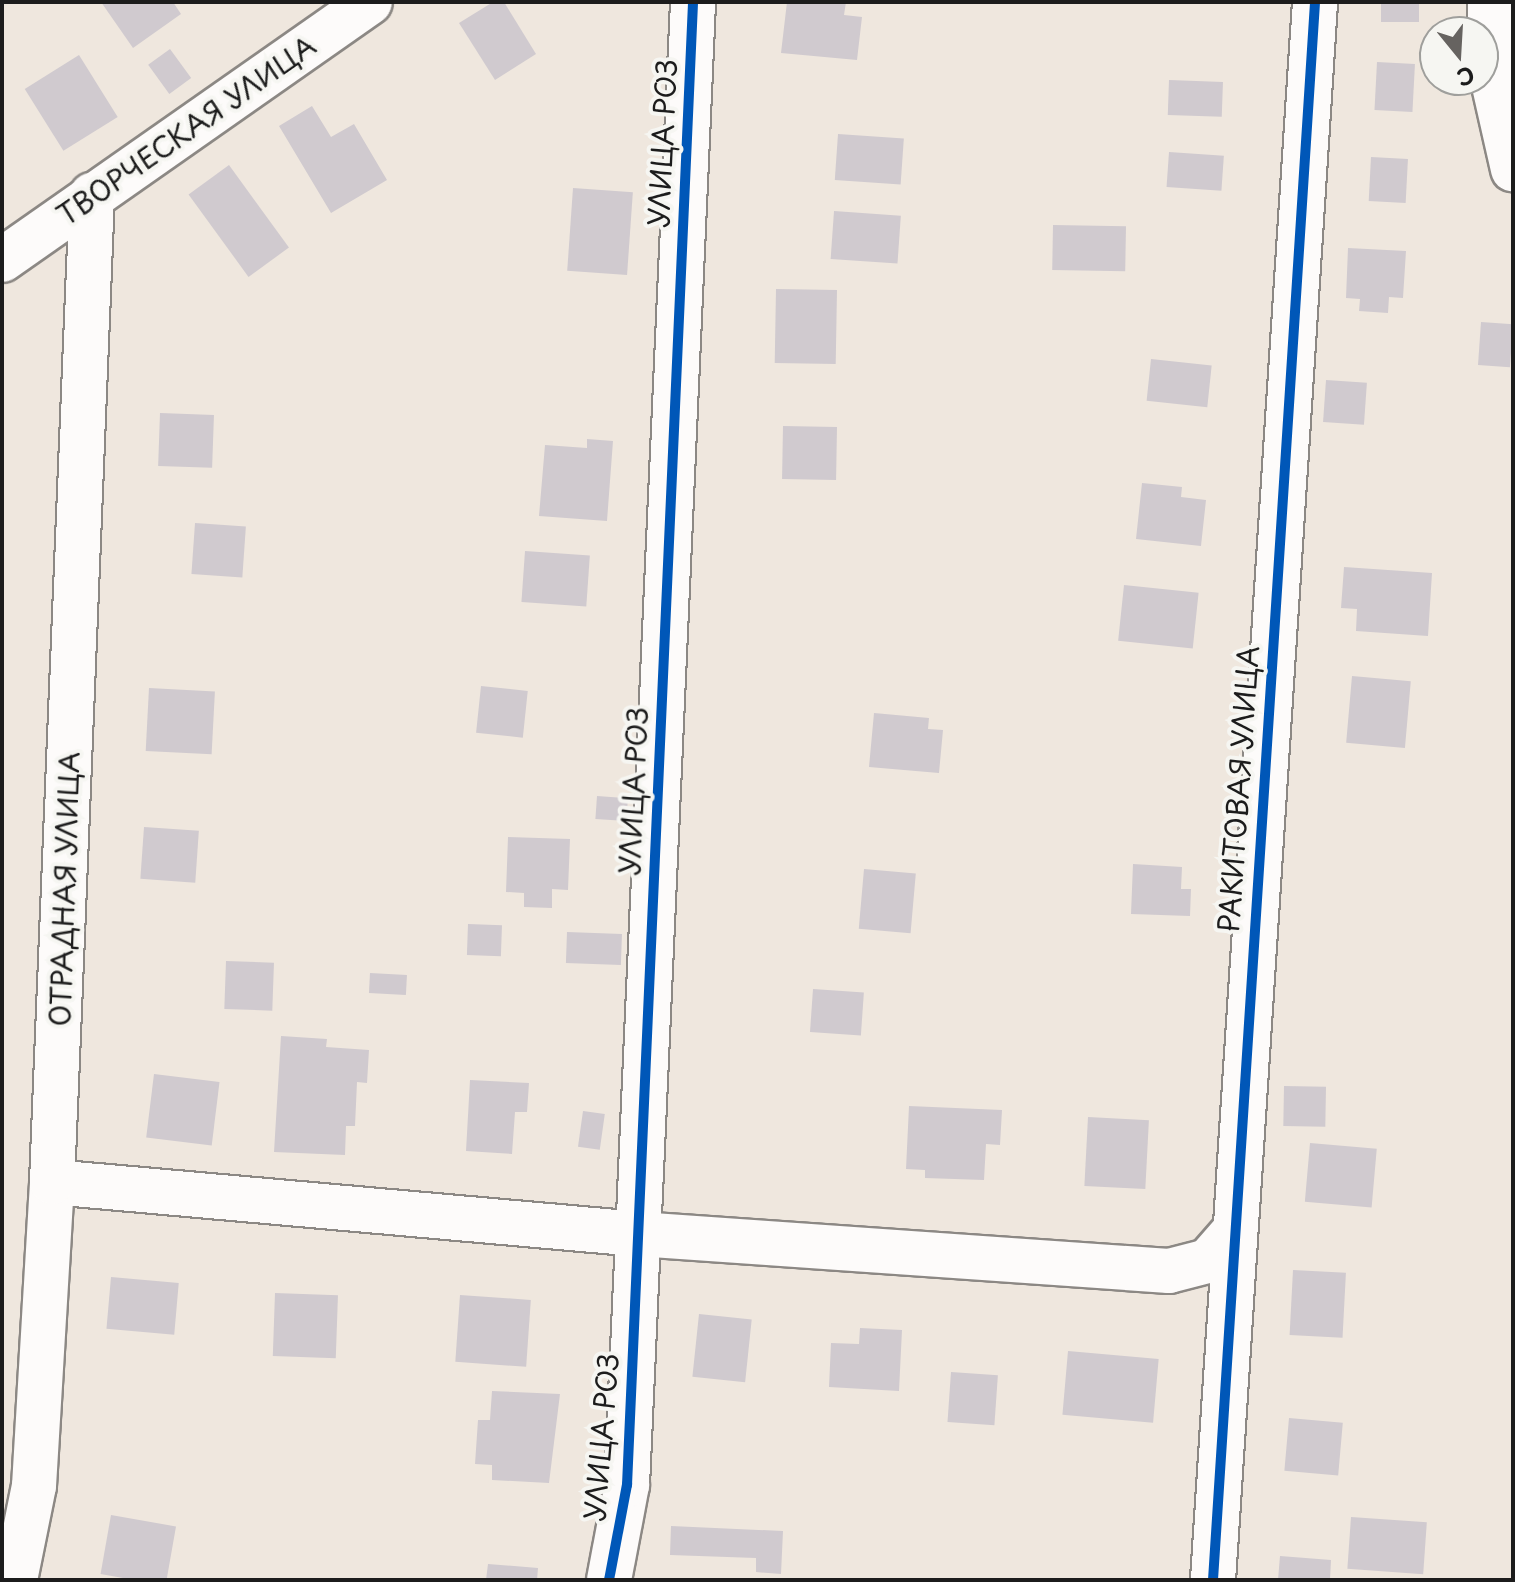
<!DOCTYPE html>
<html>
<head>
<meta charset="utf-8">
<style>
	body { margin:0 }
	#map { position:relative; width:1515px; height:1582px; overflow:hidden; background:#efe7de; font-family:"Playpen Sans",sans-serif }
	div>[style] { position:absolute }
	.building>* { inset:0; background:#d0cacf; transform-origin:0 0 }
	.roads { filter:drop-shadow(2px 0 #8c8884) drop-shadow(-2px 0 #8c8884) drop-shadow(0 2px #8c8884) drop-shadow(0 -2px #8c8884) }
	.minor>* { height:44px; margin:-22px; padding:0 22px; transform-origin:22px; border-radius:22px; background:#fdfbfa }
	.cycleway>* { height:10px; margin:-5px; padding:0 5px; transform-origin:5px; border-radius:5px; background:#0057b8 }
	span { translate:-50% -50%; white-space:nowrap; text-align:center; line-height:1.15; -webkit-text-stroke:8px #f6f6f2; paint-order:stroke }
	.street-label { font-size:28px; color:#1c1c1c }
	.frame { position:absolute; inset:0; border:4px solid #1c1c1c; pointer-events:none }
	.north { position:absolute; left:1419px; top:16px; width:80px; height:80px; box-sizing:border-box; background:#f6f6f2; border:2px solid #9f9f9c; border-radius:50%; rotate:162deg; font-size:22px; font-weight:700; line-height:32px; text-align:center; color:#1c1c1c }
	.north::after { content:''; display:block; margin:auto; width:28px; height:36px; background:#666360; clip-path:polygon(50% 0,100% 100%,50% 72%,0 100%) }
</style>
</head>
<body>
<div id="map">
	<div class="building">
		<i style="clip-path:polygon(101px 2px,173px 2px,181px 14px,133px 48px)"></i>
		<i style="clip-path:polygon(493px 2px,504px 2px,536px 54px,495px 80px,459px 23px)"></i>
		<i style="clip-path:polygon(787px 2px,846px 2px,844px 15px,862px 17px,857px 60px,781px 53px)"></i>
		<i style="left:1381px;top:2px;width:38px;height:20px"></i>
		<i style="left:170px;top:49px;width:36px;height:27px;rotate:54deg"></i>
		<i style="left:79px;top:55px;width:73px;height:64px;rotate:58deg"></i>
		<i style="left:1377px;top:62px;width:38px;height:48px;rotate:3deg"></i>
		<i style="left:1169px;top:80px;width:54px;height:35px;rotate:2deg"></i>
		<i style="clip-path:polygon(312px 106px,331px 137px,354px 124px,387px 180px,331px 213px,279px 126px)"></i>
		<i style="left:838px;top:134px;width:66px;height:46px;rotate:4deg"></i>
		<i style="left:1169px;top:152px;width:55px;height:35px;rotate:4deg"></i>
		<i style="left:1371px;top:157px;width:37px;height:44px;rotate:3deg"></i>
		<i style="left:229px;top:165px;width:102px;height:50px;rotate:54deg"></i>
		<i style="left:573px;top:188px;width:60px;height:83px;rotate:4deg"></i>
		<i style="left:834px;top:211px;width:67px;height:48px;rotate:4deg"></i>
		<i style="left:1053px;top:225px;width:73px;height:45px;rotate:1deg"></i>
		<i style="clip-path:polygon(1348px 248px,1406px 251px,1403px 298px,1389px 297px,1388px 313px,1359px 311px,1360px 299px,1346px 298px)"></i>
		<i style="left:776px;top:289px;width:61px;height:74px;rotate:1deg"></i>
		<i style="left:1481px;top:322px;width:32px;height:43px;rotate:4deg"></i>
		<i style="left:1151px;top:359px;width:61px;height:42px;rotate:6deg"></i>
		<i style="left:1326px;top:380px;width:41px;height:42px;rotate:4deg"></i>
		<i style="left:160px;top:413px;width:54px;height:53px;rotate:2deg"></i>
		<i style="left:783px;top:426px;width:54px;height:53px;rotate:1deg"></i>
		<i style="clip-path:polygon(587px 439px,613px 441px,607px 521px,539px 516px,545px 445px,587px 448px)"></i>
		<i style="clip-path:polygon(1142px 483px,1182px 487px,1181px 497px,1206px 500px,1201px 546px,1136px 539px)"></i>
		<i style="left:195px;top:523px;width:51px;height:51px;rotate:4deg"></i>
		<i style="left:525px;top:551px;width:65px;height:51px;rotate:4deg"></i>
		<i style="clip-path:polygon(1344px 567px,1432px 573px,1428px 636px,1356px 631px,1357px 609px,1341px 608px)"></i>
		<i style="left:1124px;top:585px;width:75px;height:56px;rotate:6deg"></i>
		<i style="left:1352px;top:676px;width:59px;height:67px;rotate:5deg"></i>
		<i style="left:481px;top:686px;width:47px;height:47px;rotate:6deg"></i>
		<i style="left:149px;top:688px;width:66px;height:63px;rotate:3deg"></i>
		<i style="clip-path:polygon(874px 713px,929px 718px,928px 729px,943px 730px,939px 773px,869px 767px)"></i>
		<i style="left:597px;top:796px;width:31px;height:23px;rotate:4deg"></i>
		<i style="left:144px;top:827px;width:55px;height:52px;rotate:4deg"></i>
		<i style="clip-path:polygon(508px 837px,570px 839px,568px 890px,552px 889px,552px 908px,524px 907px,524px 893px,506px 892px)"></i>
		<i style="clip-path:polygon(1133px 864px,1182px 867px,1181px 889px,1191px 889px,1190px 916px,1131px 914px)"></i>
		<i style="left:864px;top:869px;width:52px;height:60px;rotate:5deg"></i>
		<i style="left:468px;top:924px;width:34px;height:31px;rotate:2deg"></i>
		<i style="left:567px;top:932px;width:55px;height:31px;rotate:2deg"></i>
		<i style="left:226px;top:961px;width:48px;height:48px;rotate:2deg"></i>
		<i style="left:370px;top:973px;width:37px;height:20px;rotate:3deg"></i>
		<i style="left:813px;top:989px;width:51px;height:43px;rotate:4deg"></i>
		<i style="clip-path:polygon(281px 1036px,327px 1039px,326px 1047px,369px 1050px,367px 1083px,357px 1082px,355px 1126px,346px 1126px,345px 1155px,274px 1152px)"></i>
		<i style="left:154px;top:1074px;width:66px;height:64px;rotate:7deg"></i>
		<i style="clip-path:polygon(470px 1080px,529px 1083px,527px 1112px,515px 1112px,512px 1154px,466px 1151px)"></i>
		<i style="left:1284px;top:1086px;width:42px;height:40px;rotate:1deg"></i>
		<i style="clip-path:polygon(909px 1106px,1002px 1110px,1000px 1145px,986px 1144px,984px 1180px,925px 1178px,925px 1170px,906px 1169px)"></i>
		<i style="left:583px;top:1111px;width:22px;height:36px;rotate:8deg"></i>
		<i style="left:1088px;top:1117px;width:61px;height:69px;rotate:3deg"></i>
		<i style="left:1310px;top:1143px;width:67px;height:59px;rotate:5deg"></i>
		<i style="left:1293px;top:1270px;width:53px;height:65px;rotate:3deg"></i>
		<i style="left:111px;top:1277px;width:68px;height:52px;rotate:5deg"></i>
		<i style="left:275px;top:1293px;width:63px;height:63px;rotate:2deg"></i>
		<i style="left:460px;top:1295px;width:71px;height:67px;rotate:4deg"></i>
		<i style="left:699px;top:1314px;width:53px;height:63px;rotate:6deg"></i>
		<i style="clip-path:polygon(860px 1328px,902px 1330px,899px 1391px,829px 1387px,831px 1343px,859px 1344px)"></i>
		<i style="left:1068px;top:1351px;width:91px;height:64px;rotate:5deg"></i>
		<i style="left:951px;top:1372px;width:47px;height:50px;rotate:4deg"></i>
		<i style="clip-path:polygon(492px 1391px,560px 1394px,549px 1483px,492px 1480px,492px 1465px,475px 1464px,478px 1420px,490px 1420px)"></i>
		<i style="left:1289px;top:1418px;width:54px;height:53px;rotate:5deg"></i>
		<i style="left:111px;top:1515px;width:66px;height:60px;rotate:10deg"></i>
		<i style="left:1351px;top:1517px;width:76px;height:52px;rotate:4deg"></i>
		<i style="clip-path:polygon(671px 1526px,783px 1531px,781px 1574px,756px 1572px,756px 1558px,670px 1555px)"></i>
		<i style="clip-path:polygon(1280px 1556px,1331px 1560px,1330px 1580px,1278px 1580px)"></i>
		<i style="clip-path:polygon(488px 1564px,538px 1568px,537px 1580px,486px 1580px)"></i>
	</div>
	<div class="roads">
		<div class="minor">
			<i style="left:1490px;top:2px;width:66px;rotate:90deg"></i>
			<i style="left:1490px;top:68px;width:104px;rotate:77.2deg"></i>
			<i style="left:2px;top:260px;width:449px;rotate:-35deg"></i>
			<i style="left:52px;top:1182px;width:588px;rotate:5.07deg"></i>
			<i style="left:638px;top:1234px;width:532px;rotate:3.99deg"></i>
			<i style="left:1169px;top:1271px;width:40px;rotate:-14.4deg"></i>
			<i style="left:1208px;top:1261px;width:35px;rotate:-49deg"></i>
			<i style="left:15px;top:1580px;width:96px;rotate:-78.6deg"></i>
			<i style="left:34px;top:1486px;width:305px;rotate:-86.6deg"></i>
			<i style="left:52px;top:1182px;width:988px;rotate:-87.68deg"></i>
			<i style="left:609px;top:1580px;width:97px;rotate:-79.3deg"></i>
			<i style="left:627px;top:1485px;width:1484px;rotate:-87.45deg"></i>
			<i style="left:1213px;top:1580px;width:1581px;rotate:-86.3deg"></i>
		</div>
	</div>
	<div class="cycleway">
		<i style="left:609px;top:1580px;width:97px;rotate:-79.3deg"></i>
		<i style="left:627px;top:1485px;width:1484px;rotate:-87.45deg"></i>
		<i style="left:1213px;top:1580px;width:1581px;rotate:-86.3deg"></i>
	</div>
	<div class="street-label">
		<span style="left:186px;top:130px;rotate:-35deg">ТВОРЧЕСКАЯ УЛИЦА</span>
		<span style="left:662px;top:143px;rotate:-87deg">УЛИЦА РОЗ</span>
		<span style="left:1238px;top:789px;rotate:-86deg">РАКИТОВАЯ УЛИЦА</span>
		<span style="left:633px;top:791px;rotate:-87deg">УЛИЦА РОЗ</span>
		<span style="left:64px;top:889px;rotate:-88deg">ОТРАДНАЯ УЛИЦА</span>
		<span style="left:601px;top:1437px;rotate:-85deg">УЛИЦА РОЗ</span>
	</div>
	<div class="frame"></div>
	<div class="north">С</div>
</div>
</body>
</html>
